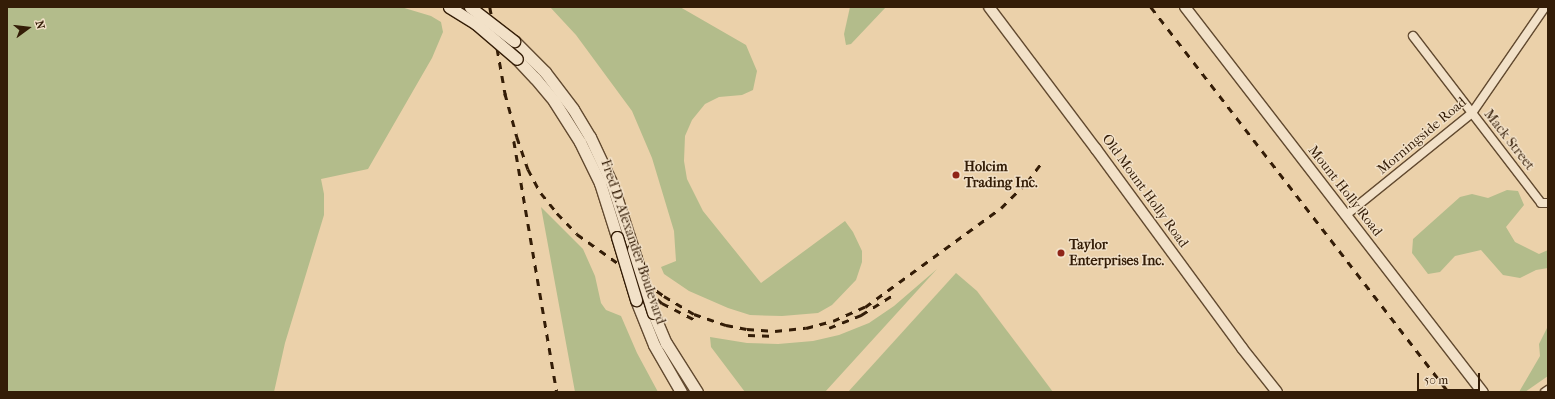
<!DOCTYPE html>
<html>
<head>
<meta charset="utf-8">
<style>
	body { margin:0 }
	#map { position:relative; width:1555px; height:399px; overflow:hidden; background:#ebd1aa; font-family:"IM FELL French Canon",serif }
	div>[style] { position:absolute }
	.green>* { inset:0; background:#b3bc8b }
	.roads { filter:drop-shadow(1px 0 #624a30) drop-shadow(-1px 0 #624a30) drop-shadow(0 1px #624a30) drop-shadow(0 -1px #624a30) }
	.minor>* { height:8px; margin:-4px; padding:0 4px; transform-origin:4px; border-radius:4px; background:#f2e1c8 }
	.tertiary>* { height:10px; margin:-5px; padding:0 5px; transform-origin:5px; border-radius:5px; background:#f2e1c8 }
	.secondary>* { height:11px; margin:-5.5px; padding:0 5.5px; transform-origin:5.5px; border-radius:5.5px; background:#f2e1c8 }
	.rail>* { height:2.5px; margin-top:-1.25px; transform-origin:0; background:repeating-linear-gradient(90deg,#341d07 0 7px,transparent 0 14px) }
	.bridges { filter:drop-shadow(1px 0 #341d07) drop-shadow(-1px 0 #341d07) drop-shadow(0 1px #341d07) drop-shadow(0 -1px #341d07) }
	.secondary-bridge>* { height:11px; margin:-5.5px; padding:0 5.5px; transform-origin:5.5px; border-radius:5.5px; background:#f2e1c8 }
	.dots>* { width:11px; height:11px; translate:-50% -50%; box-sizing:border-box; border:2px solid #f2e1c8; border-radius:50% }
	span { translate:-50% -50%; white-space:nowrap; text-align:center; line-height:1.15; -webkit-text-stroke:3px #f2e1c8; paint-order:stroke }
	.street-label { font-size:14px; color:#341d07 }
	.poi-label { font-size:14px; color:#341d07; font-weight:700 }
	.left { translate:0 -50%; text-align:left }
	.frame { position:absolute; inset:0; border:8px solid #341d07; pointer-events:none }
	.north { position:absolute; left:8px; top:8px; width:40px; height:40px; -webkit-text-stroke:3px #f2e1c8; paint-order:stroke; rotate:75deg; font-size:11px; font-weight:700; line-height:16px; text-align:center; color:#341d07 }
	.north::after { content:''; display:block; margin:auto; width:14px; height:18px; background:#341d07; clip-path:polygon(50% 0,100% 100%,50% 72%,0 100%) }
	.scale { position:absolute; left:1417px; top:373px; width:63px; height:18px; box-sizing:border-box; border:2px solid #341d07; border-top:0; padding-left:5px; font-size:12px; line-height:14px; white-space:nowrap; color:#341d07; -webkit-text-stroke:3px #f2e1c8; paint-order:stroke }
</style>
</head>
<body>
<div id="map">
	<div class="green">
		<i style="clip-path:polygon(7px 7px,401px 7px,431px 16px,441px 22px,443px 32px,432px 58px,368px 169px,321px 179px,324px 194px,324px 215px,285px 343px,274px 392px,7px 392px)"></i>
		<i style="clip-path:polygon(550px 7px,680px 7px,746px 45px,757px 71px,753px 90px,742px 95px,719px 97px,705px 104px,692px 120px,685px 136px,684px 161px,687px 179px,703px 211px,761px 283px,845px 221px,853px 232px,862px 251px,862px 262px,856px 280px,832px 305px,818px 313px,782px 316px,750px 315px,728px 308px,689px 291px,664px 274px,661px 267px,676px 261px,674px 231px,652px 158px,632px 111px,576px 35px)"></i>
		<i style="clip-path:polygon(850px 7px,886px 7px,851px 44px,846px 45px,844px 34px)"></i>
		<i style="clip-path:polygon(1507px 190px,1518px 191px,1524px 205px,1506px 227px,1515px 242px,1539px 254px,1548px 250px,1548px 268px,1536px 270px,1520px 278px,1503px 275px,1481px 250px,1455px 256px,1440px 272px,1428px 274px,1412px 253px,1413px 239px,1460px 197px,1472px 194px,1488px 198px)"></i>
		<i style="clip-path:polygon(541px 207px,583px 249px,595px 276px,601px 303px,606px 310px,621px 316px,637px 353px,658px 392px,575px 392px)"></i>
		<i style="clip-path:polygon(937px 269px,825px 392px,745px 392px,711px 347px,710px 337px,747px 343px,778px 344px,813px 341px,839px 335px,869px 323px,894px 306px)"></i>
		<i style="clip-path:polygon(956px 273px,977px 291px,1053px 392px,848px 392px)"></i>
		<i style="clip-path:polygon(1548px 326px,1548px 376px,1525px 392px,1519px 392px,1540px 356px,1539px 344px)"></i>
	</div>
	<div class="roads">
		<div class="minor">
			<i style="left:1413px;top:36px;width:210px;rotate:52.5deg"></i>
			<i style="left:1541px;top:203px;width:7px"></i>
			<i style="left:1346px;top:215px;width:162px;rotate:-39deg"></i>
			<i style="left:1472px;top:113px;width:129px;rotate:-55.4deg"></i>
			<i style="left:1545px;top:392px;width:4px;rotate:-34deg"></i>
		</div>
		<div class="tertiary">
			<i style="left:989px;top:7px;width:178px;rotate:53deg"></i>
			<i style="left:1096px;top:149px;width:247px;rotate:53.7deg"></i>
			<i style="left:1242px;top:348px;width:56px;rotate:51.5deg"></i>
			<i style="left:1185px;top:7px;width:487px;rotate:52.3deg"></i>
		</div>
		<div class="secondary">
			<i style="left:514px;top:41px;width:44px;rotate:45deg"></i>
			<i style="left:545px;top:72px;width:46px;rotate:52.9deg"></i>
			<i style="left:573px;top:109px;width:33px;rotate:59deg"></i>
			<i style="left:590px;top:137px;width:52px;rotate:64.9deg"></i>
			<i style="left:612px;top:184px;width:68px;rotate:72.1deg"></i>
			<i style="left:517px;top:59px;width:26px;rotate:47deg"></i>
			<i style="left:535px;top:78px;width:30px;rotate:50deg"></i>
			<i style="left:554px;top:101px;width:49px;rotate:57.6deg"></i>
			<i style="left:580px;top:142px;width:46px;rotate:64deg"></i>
			<i style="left:600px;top:183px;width:57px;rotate:72.5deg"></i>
			<i style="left:636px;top:300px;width:48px;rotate:68.2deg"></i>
			<i style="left:654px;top:345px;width:54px;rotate:60.1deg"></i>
			<i style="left:653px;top:313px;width:33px;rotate:67deg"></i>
			<i style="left:666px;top:343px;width:58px;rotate:57.7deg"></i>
		</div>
	</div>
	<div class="rail">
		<i style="left:490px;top:7px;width:92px;rotate:80deg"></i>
		<i style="left:1151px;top:7px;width:487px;rotate:52.3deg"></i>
		<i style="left:505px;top:93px;width:46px;rotate:74.7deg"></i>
		<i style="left:517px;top:137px;width:34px;rotate:71deg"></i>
		<i style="left:528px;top:169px;width:27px;rotate:62deg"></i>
		<i style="left:541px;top:193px;width:26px;rotate:51deg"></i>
		<i style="left:557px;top:213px;width:29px;rotate:46deg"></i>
		<i style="left:577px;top:234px;width:107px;rotate:35.5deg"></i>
		<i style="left:664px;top:296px;width:35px;rotate:31deg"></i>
		<i style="left:694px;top:314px;width:34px;rotate:19deg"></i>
		<i style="left:726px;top:325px;width:21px;rotate:11deg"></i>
		<i style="left:747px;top:329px;width:28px;rotate:4deg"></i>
		<i style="left:775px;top:331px;width:31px;rotate:-6deg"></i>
		<i style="left:806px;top:328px;width:28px;rotate:-15deg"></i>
		<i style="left:833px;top:321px;width:35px;rotate:-24deg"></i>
		<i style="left:865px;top:307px;width:168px;rotate:-36.1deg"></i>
		<i style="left:1001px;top:208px;width:37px;rotate:-45deg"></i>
		<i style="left:1027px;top:182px;width:25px;rotate:-53deg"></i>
		<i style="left:514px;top:141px;width:255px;rotate:80.3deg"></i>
		<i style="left:647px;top:290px;width:20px;rotate:41deg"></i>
		<i style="left:662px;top:303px;width:36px;rotate:27deg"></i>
		<i style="left:829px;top:328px;width:35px;rotate:-22deg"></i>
		<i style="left:861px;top:315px;width:38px;rotate:-32deg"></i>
		<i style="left:748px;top:335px;width:28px;rotate:2deg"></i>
	</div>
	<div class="bridges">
		<div class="secondary-bridge">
			<i style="left:449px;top:7px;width:31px;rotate:32deg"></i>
			<i style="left:475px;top:23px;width:55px;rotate:40.6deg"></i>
			<i style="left:470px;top:7px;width:56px;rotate:37.7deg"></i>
			<i style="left:617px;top:237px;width:66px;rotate:73.2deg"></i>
			<i style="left:633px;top:249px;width:67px;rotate:72.6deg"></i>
		</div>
	</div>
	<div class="dots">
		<i style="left:956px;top:175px;background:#8f2418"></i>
		<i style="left:1061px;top:253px;background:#8f2418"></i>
	</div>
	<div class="street-label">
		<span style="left:1422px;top:136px;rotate:-40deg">Morningside Road</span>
		<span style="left:1509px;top:140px;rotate:52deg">Mack Street</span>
		<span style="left:1145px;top:191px;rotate:54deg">Old Mount Holly Road</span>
		<span style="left:1345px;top:191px;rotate:52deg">Mount Holly Road</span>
		<span style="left:633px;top:242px;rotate:71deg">Fred D. Alexander Boulevard</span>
	</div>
	<div class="poi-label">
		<span class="left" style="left:964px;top:175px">Holcim<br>Trading Inc.</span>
		<span class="left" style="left:1069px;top:253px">Taylor<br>Enterprises Inc.</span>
	</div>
	<div class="frame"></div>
	<div class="north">N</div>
	<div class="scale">50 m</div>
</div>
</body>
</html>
